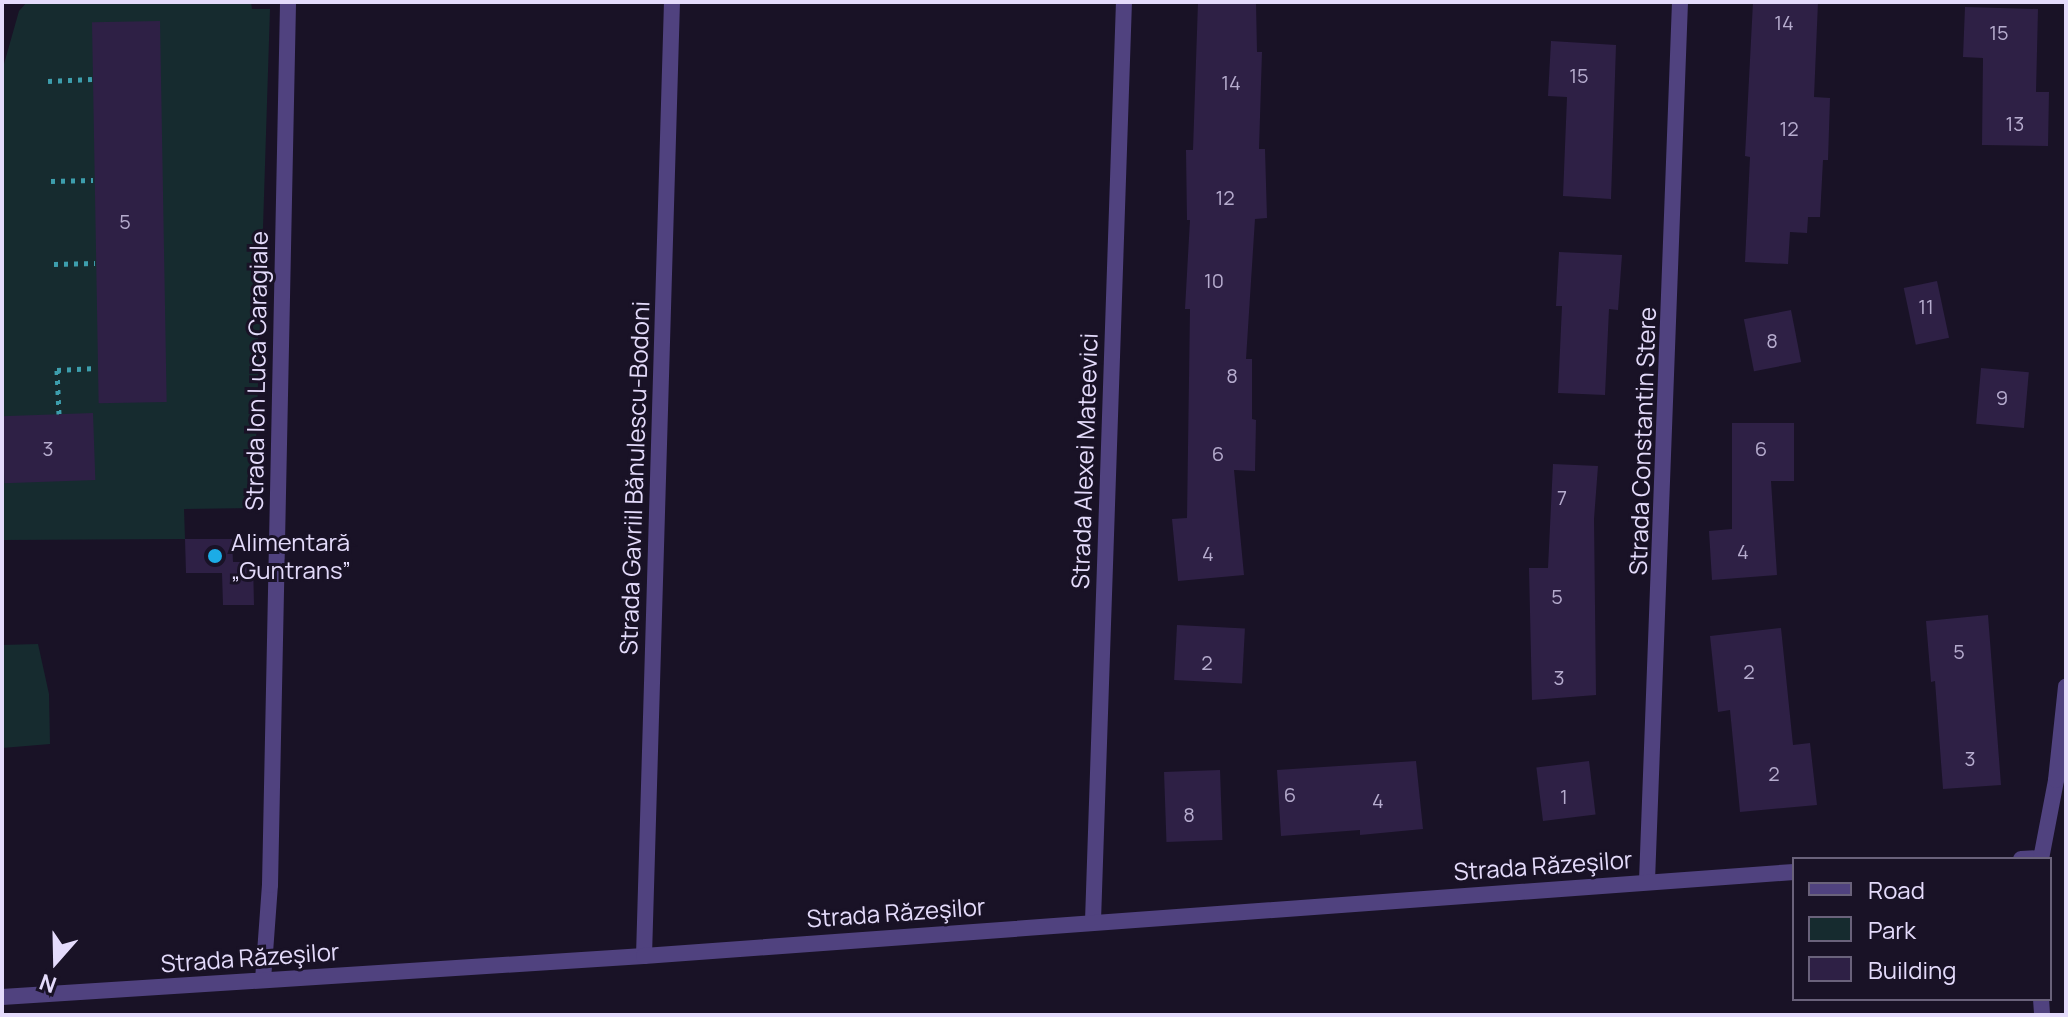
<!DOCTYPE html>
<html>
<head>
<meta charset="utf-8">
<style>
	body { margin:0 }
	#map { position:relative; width:2068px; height:1017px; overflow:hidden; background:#191226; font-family:Manrope,sans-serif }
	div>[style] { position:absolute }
	.green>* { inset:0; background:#162b2f }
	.building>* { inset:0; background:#2e2045; transform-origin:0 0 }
	.path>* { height:5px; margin-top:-2.5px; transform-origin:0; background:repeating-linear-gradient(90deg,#3d9ead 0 4px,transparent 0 10px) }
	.minor>* { height:16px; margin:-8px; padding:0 8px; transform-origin:8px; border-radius:8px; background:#50427f }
	.dots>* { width:22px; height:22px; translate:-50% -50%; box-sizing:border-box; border:4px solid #191226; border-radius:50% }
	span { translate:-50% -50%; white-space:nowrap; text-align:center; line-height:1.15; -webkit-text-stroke:6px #191226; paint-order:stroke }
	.number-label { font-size:20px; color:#b6acce }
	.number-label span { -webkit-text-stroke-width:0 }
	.street-label { font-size:24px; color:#e4dbfb }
	.poi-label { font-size:24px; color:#e4dbfb }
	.left { translate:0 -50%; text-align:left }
	.frame { position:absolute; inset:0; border:4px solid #e4dbfb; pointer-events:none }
	.legend { position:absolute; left:1792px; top:857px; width:260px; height:144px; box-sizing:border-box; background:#191226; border:2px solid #6a627b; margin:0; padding:10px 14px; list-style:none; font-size:24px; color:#e4dbfb }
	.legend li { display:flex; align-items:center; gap:16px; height:40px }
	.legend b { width:40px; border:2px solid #6a627b }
	.north { position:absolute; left:16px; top:921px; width:80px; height:80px; -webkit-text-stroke:6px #191226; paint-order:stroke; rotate:200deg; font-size:22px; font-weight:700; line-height:32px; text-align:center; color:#e4dbfb }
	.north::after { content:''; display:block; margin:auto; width:28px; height:36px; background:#e4dbfb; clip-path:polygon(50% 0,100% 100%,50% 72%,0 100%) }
</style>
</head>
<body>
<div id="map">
	<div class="green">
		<i style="clip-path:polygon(27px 2px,251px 2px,252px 9px,270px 9px,254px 508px,184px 509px,185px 539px,2px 540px,2px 71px,19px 11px)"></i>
		<i style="clip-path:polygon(38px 644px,49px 694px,50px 744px,2px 748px,2px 645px)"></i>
	</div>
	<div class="building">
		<i style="clip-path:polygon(1198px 2px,1256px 2px,1257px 52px,1262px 52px,1259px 149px,1265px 149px,1267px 218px,1255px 219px,1246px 359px,1252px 359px,1252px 419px,1256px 420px,1255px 471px,1234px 470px,1244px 575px,1178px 581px,1172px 519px,1187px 518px,1190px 309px,1185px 309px,1190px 220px,1187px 220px,1186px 150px,1193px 150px)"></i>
		<i style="clip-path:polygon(1753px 2px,1818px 2px,1814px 97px,1830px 98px,1828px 160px,1823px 160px,1820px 217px,1808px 217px,1807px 233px,1790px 232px,1788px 264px,1745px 262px,1750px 157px,1745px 156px)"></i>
		<i style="clip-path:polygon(1965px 7px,2038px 9px,2036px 92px,2049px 92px,2048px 146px,1982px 145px,1983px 58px,1963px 57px)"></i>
		<i style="left:160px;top:21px;width:381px;height:68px;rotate:89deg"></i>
		<i style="clip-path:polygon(1551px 41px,1616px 45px,1611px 199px,1563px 196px,1567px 97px,1548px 96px)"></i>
		<i style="clip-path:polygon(1559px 252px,1622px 255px,1618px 310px,1609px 309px,1605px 395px,1558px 393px,1562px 306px,1556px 306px)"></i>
		<i style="left:1937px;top:281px;width:58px;height:34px;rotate:78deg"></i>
		<i style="left:1791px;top:310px;width:53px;height:48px;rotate:79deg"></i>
		<i style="left:1981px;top:368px;width:48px;height:56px;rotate:5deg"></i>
		<i style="left:93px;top:413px;width:67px;height:91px;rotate:88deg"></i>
		<i style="clip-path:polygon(1732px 423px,1794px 423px,1794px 481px,1771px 481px,1777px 575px,1712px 580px,1709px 531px,1732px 529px)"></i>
		<i style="clip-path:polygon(1553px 464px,1598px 466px,1594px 519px,1596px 695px,1532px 700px,1529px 568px,1548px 568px)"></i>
		<i style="clip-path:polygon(185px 539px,232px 539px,233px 562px,253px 562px,254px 605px,223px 605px,222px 573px,186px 573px)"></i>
		<i style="clip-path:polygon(1988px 615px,2001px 785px,1943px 789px,1935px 681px,1931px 682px,1926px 621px)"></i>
		<i style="left:1177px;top:625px;width:68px;height:55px;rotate:3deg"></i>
		<i style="clip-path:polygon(1781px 628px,1793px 745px,1810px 743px,1817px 805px,1740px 812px,1730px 710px,1718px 712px,1710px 636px)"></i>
		<i style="clip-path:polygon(1416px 761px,1423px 829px,1360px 835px,1360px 830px,1281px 836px,1277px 770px)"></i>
		<i style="left:1589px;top:761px;width:54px;height:53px;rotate:83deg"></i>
		<i style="left:1220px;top:770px;width:70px;height:56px;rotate:88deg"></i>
	</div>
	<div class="path">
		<i style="left:48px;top:81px;width:44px;rotate:-2.6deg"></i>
		<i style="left:51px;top:181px;width:42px;rotate:-1.4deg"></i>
		<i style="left:54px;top:264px;width:41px;rotate:-1.4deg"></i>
		<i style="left:59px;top:414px;width:44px;rotate:-92.6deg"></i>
		<i style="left:57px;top:370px;width:39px;rotate:-3deg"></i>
	</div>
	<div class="minor">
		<i style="left:2021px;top:859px;width:20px;rotate:-3deg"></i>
		<i style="left:2041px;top:859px;width:80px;rotate:-79.2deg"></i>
		<i style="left:2056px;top:780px;width:94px;rotate:-83.9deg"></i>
		<i style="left:1647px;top:881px;width:880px;rotate:-87.85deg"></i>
		<i style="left:1093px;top:921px;width:920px;rotate:-88.07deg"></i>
		<i style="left:644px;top:956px;width:954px;rotate:-88.32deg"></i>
		<i style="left:263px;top:980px;width:95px;rotate:-85.8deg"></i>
		<i style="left:270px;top:885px;width:883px;rotate:-88.83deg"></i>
		<i style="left:2px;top:997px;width:643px;rotate:-3.65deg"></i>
		<i style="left:644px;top:956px;width:1153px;rotate:-4.18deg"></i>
		<i style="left:2041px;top:999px;width:16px;rotate:86deg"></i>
	</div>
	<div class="dots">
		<i style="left:215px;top:556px;background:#1cace6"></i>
	</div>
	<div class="number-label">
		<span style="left:1784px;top:22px">14</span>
		<span style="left:1999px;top:32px">15</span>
		<span style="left:1579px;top:75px">15</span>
		<span style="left:1231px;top:82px">14</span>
		<span style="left:2015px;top:123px">13</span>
		<span style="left:1789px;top:128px">12</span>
		<span style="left:1225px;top:197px">12</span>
		<span style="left:125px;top:221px">5</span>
		<span style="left:1214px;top:280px">10</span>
		<span style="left:1926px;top:306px">11</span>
		<span style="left:1772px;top:340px">8</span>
		<span style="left:1232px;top:375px">8</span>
		<span style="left:2002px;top:397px">9</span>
		<span style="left:48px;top:448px">3</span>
		<span style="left:1761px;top:448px">6</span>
		<span style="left:1218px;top:453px">6</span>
		<span style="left:1562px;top:497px">7</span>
		<span style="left:1743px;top:551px">4</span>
		<span style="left:1208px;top:553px">4</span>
		<span style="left:1557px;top:596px">5</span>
		<span style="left:1959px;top:651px">5</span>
		<span style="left:1207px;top:662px">2</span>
		<span style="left:1749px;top:671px">2</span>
		<span style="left:1559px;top:677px">3</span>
		<span style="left:1970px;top:758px">3</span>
		<span style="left:1774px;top:773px">2</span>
		<span style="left:1290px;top:794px">6</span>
		<span style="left:1564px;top:796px">1</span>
		<span style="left:1378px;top:800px">4</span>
		<span style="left:1189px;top:814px">8</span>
	</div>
	<div class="street-label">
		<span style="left:256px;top:371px;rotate:-89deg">Strada Ion Luca Caragiale</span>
		<span style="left:1642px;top:441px;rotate:-88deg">Strada Constantin Stere</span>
		<span style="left:1084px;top:461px;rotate:-88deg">Strada Alexei Mateevici</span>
		<span style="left:634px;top:478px;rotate:-88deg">Strada Gavriil Bănulescu-Bodoni</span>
		<span style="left:1543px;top:865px;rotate:-4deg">Strada Răzeşilor</span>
		<span style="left:896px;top:912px;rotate:-4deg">Strada Răzeşilor</span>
		<span style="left:250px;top:957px;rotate:-4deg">Strada Răzeşilor</span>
	</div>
	<div class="poi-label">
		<span class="left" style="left:231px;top:556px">Alimentară<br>„Guntrans”</span>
	</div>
	<div class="frame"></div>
	<ul class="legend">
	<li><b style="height:10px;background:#50427f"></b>Road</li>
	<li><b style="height:22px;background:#162b2f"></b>Park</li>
	<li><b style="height:22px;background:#2e2045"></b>Building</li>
	</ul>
	<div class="north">N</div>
</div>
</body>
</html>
